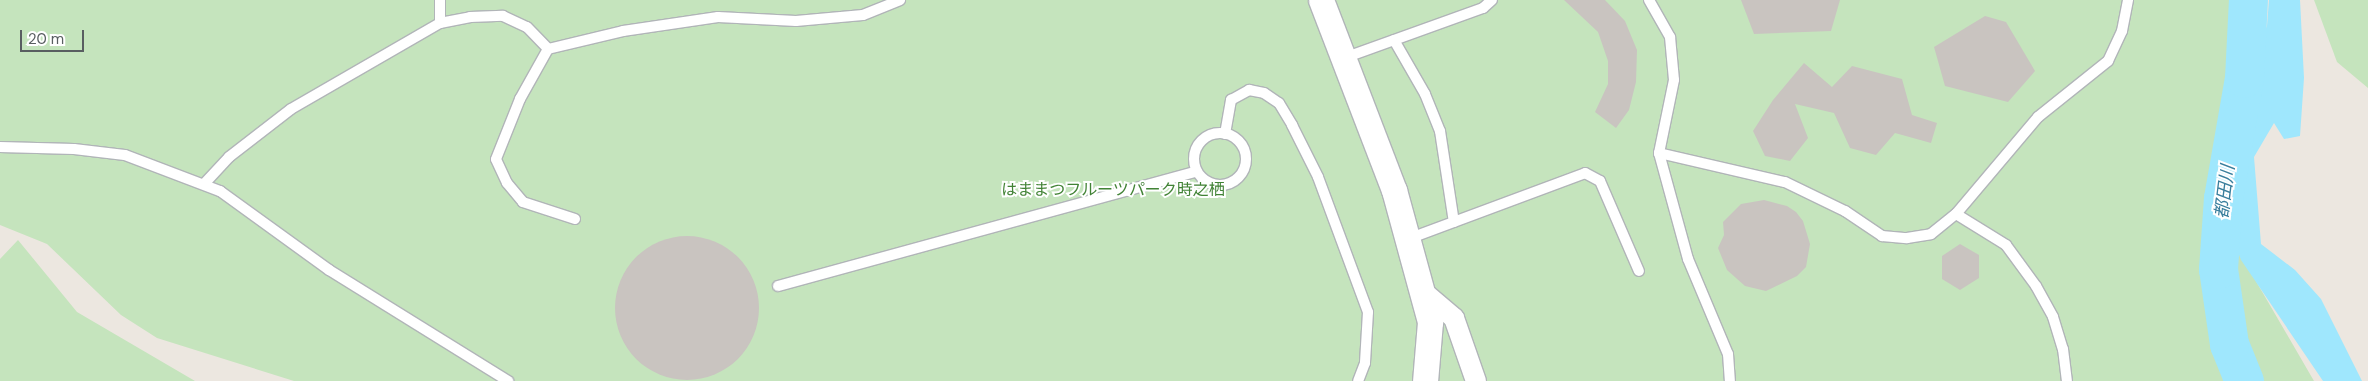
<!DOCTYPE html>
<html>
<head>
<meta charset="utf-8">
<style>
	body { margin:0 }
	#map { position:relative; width:2368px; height:381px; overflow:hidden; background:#ece7e0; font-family:"DM Sans","Noto Sans JP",sans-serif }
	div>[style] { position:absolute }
	.green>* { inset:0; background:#c5e4bd }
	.water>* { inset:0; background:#9fe7fd }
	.river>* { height:39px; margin:-19.5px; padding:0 19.5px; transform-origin:19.5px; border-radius:19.5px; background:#9fe7fd }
	.building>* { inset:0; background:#c9c4c0 }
	.round { border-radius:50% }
	.roads { filter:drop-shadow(1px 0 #b1b5b8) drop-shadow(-1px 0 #b1b5b8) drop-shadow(0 1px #b1b5b8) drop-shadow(0 -1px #b1b5b8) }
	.service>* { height:10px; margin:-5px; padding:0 5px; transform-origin:5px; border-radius:5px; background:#fff }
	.service>.ring { margin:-5px; padding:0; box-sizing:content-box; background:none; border:10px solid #fff; border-radius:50% }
	.minor>* { height:20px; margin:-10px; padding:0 10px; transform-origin:10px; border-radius:10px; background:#fff }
	.tertiary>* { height:25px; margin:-12.5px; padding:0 12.5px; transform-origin:12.5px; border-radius:12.5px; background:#fff }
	span { translate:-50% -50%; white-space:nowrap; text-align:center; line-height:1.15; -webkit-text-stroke:4px #fff; paint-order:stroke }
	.park-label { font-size:16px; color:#428336 }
	.water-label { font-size:18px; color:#397e9c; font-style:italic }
	.scale { position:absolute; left:20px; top:30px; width:64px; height:22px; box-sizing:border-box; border:2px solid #595e61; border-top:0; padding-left:6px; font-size:15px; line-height:18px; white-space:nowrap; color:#595e61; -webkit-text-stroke:4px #fff; paint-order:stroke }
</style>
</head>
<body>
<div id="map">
	<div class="green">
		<i style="clip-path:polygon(0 0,2245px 0,2240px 63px,2239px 252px,2314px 381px,294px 381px,157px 338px,121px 315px,47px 244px,0 225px)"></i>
		<i style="clip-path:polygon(2314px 0,2368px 0,2368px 88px,2337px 62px)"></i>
		<i style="clip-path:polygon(18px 240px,77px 312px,195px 381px,0 381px,0 259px)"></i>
	</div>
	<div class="water">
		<i style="clip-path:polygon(2269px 0,2300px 0,2304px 78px,2300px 136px,2284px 139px,2274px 123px,2254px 157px,2261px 244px,2295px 270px,2321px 299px,2362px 381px,2323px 381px,2241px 260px,2228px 225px,2231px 183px,2246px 123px,2257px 100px,2259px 44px,2267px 26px)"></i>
	</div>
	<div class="river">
		<i style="left:2244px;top:381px;width:40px;rotate:-112deg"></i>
		<i style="left:2229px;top:344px;width:76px;rotate:-98.3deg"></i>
		<i style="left:2218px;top:269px;width:71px;rotate:-86deg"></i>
		<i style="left:2223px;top:198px;width:122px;rotate:-80.1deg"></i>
		<i style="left:2244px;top:78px;width:78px;rotate:-87.1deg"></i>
	</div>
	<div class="building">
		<i style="clip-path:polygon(1564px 0,1605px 0,1625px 21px,1637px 50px,1636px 82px,1629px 110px,1616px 128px,1595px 112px,1608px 84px,1608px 61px,1598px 32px)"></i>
		<i style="clip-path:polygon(1741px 0,1840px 0,1831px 31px,1754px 34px)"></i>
		<i style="clip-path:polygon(1985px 16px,2006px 22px,2035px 71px,2008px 102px,1945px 86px,1934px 47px)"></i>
		<i style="clip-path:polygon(1804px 63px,1832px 87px,1852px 66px,1902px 79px,1912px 115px,1937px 123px,1931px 143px,1895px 133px,1876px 155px,1850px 148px,1834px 113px,1795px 104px,1808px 138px,1790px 161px,1765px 156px,1753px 131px,1773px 100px)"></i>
		<i style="clip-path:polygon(1764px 200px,1787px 206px,1796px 212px,1803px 221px,1810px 244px,1806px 267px,1797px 276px,1766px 291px,1745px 286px,1727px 270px,1718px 248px,1724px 235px,1723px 222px,1741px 204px)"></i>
		<i class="round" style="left:615px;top:236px;width:144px;height:144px"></i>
		<i style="clip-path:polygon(1960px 244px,1979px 255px,1979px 278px,1960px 290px,1942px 279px,1942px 256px)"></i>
	</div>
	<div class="roads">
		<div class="service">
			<i style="left:1649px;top:0;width:43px;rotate:60.4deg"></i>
			<i style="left:1670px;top:37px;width:43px;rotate:84.7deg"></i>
			<i style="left:1674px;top:80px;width:75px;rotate:101.6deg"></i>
			<i style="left:1659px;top:153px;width:110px;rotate:74.7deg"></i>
			<i style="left:1688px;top:259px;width:103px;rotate:67.2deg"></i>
			<i style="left:1728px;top:354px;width:27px;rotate:86deg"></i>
			<i style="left:440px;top:23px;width:23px;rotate:-90deg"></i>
			<i style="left:1394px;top:40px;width:62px;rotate:60.1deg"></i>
			<i style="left:1425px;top:94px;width:40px;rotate:68deg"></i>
			<i style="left:1440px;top:131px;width:92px;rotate:81.3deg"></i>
			<i style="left:1344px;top:58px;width:148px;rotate:-19.8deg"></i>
			<i style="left:1483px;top:8px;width:12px;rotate:-42deg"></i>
			<i class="ring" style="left:1194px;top:133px;width:42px;height:42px"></i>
			<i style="left:1225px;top:134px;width:35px;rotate:-80deg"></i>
			<i style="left:1231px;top:100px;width:21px;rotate:-29deg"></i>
			<i style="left:1249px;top:90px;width:15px;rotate:11deg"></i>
			<i style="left:1264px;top:93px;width:18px;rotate:34deg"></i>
			<i style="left:1279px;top:103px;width:26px;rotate:59deg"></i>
			<i style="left:1292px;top:125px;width:58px;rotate:63.4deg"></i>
			<i style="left:1318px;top:177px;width:144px;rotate:69.7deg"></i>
			<i style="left:1368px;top:312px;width:51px;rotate:93.4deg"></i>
			<i style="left:1365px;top:363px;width:19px;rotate:111deg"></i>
			<i style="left:0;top:147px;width:74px;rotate:1.5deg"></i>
			<i style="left:74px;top:149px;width:51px;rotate:6.7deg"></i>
			<i style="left:125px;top:155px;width:102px;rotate:20.8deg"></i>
			<i style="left:220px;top:191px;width:135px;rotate:35.9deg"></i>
			<i style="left:329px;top:270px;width:211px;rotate:31.8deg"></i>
			<i style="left:1659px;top:153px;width:129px;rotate:13deg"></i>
			<i style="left:1785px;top:182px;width:67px;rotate:25.8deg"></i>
			<i style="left:1845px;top:211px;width:45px;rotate:34deg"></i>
			<i style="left:1882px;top:236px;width:25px;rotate:5deg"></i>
			<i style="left:1907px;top:238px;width:24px;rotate:-9deg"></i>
			<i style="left:1931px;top:234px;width:32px;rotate:-39deg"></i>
			<i style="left:1956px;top:214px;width:127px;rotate:-49.8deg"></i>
			<i style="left:2038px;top:117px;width:90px;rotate:-38.7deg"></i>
			<i style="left:2108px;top:61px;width:33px;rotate:-65deg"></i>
			<i style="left:2122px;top:31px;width:32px;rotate:-79deg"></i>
			<i style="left:204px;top:184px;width:37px;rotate:-47deg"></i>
			<i style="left:229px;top:157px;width:78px;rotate:-37.7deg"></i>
			<i style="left:291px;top:109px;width:172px;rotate:-30deg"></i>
			<i style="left:440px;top:23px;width:31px;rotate:-11deg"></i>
			<i style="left:470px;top:17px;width:33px;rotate:-2deg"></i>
			<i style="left:503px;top:16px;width:26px;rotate:25deg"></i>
			<i style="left:527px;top:27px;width:30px;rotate:46deg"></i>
			<i style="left:1956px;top:214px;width:59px;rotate:31.8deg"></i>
			<i style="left:2006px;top:245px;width:51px;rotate:53.8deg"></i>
			<i style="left:2036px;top:286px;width:35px;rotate:61deg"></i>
			<i style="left:2053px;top:317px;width:34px;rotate:73deg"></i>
			<i style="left:2063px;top:349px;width:32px;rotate:83deg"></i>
			<i style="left:575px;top:219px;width:55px;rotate:-161.9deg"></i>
			<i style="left:523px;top:202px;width:25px;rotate:-130deg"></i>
			<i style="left:507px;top:183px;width:26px;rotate:-115deg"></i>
			<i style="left:496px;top:159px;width:65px;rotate:-68.2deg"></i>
			<i style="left:520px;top:99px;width:57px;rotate:-60.8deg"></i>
			<i style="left:548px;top:49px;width:77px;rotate:-13.5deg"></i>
			<i style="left:623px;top:31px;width:96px;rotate:-8.4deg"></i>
			<i style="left:718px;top:17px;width:78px;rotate:2.9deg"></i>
			<i style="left:796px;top:21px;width:67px;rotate:-5.1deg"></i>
			<i style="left:863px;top:15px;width:40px;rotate:-22deg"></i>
			<i style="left:1408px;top:239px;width:189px;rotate:-20.4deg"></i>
			<i style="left:1585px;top:173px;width:17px;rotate:28deg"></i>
			<i style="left:1600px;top:181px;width:98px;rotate:66.6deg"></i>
			<i style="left:778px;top:286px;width:434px;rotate:-15.3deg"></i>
		</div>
		<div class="minor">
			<i style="left:1422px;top:291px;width:42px;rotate:40.2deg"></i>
			<i style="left:1454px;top:318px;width:67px;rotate:70.8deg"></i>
		</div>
		<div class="tertiary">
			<i style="left:1321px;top:0;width:204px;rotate:69deg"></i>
			<i style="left:1394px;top:190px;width:137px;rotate:74.7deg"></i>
			<i style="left:1430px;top:322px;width:59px;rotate:94.8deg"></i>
		</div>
	</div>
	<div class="park-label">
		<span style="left:1113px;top:190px">はままつフルーツパーク時之栖</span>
	</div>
	<div class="water-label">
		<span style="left:2225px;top:192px;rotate:-83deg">都田川</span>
	</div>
	<div class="scale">20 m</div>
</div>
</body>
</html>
